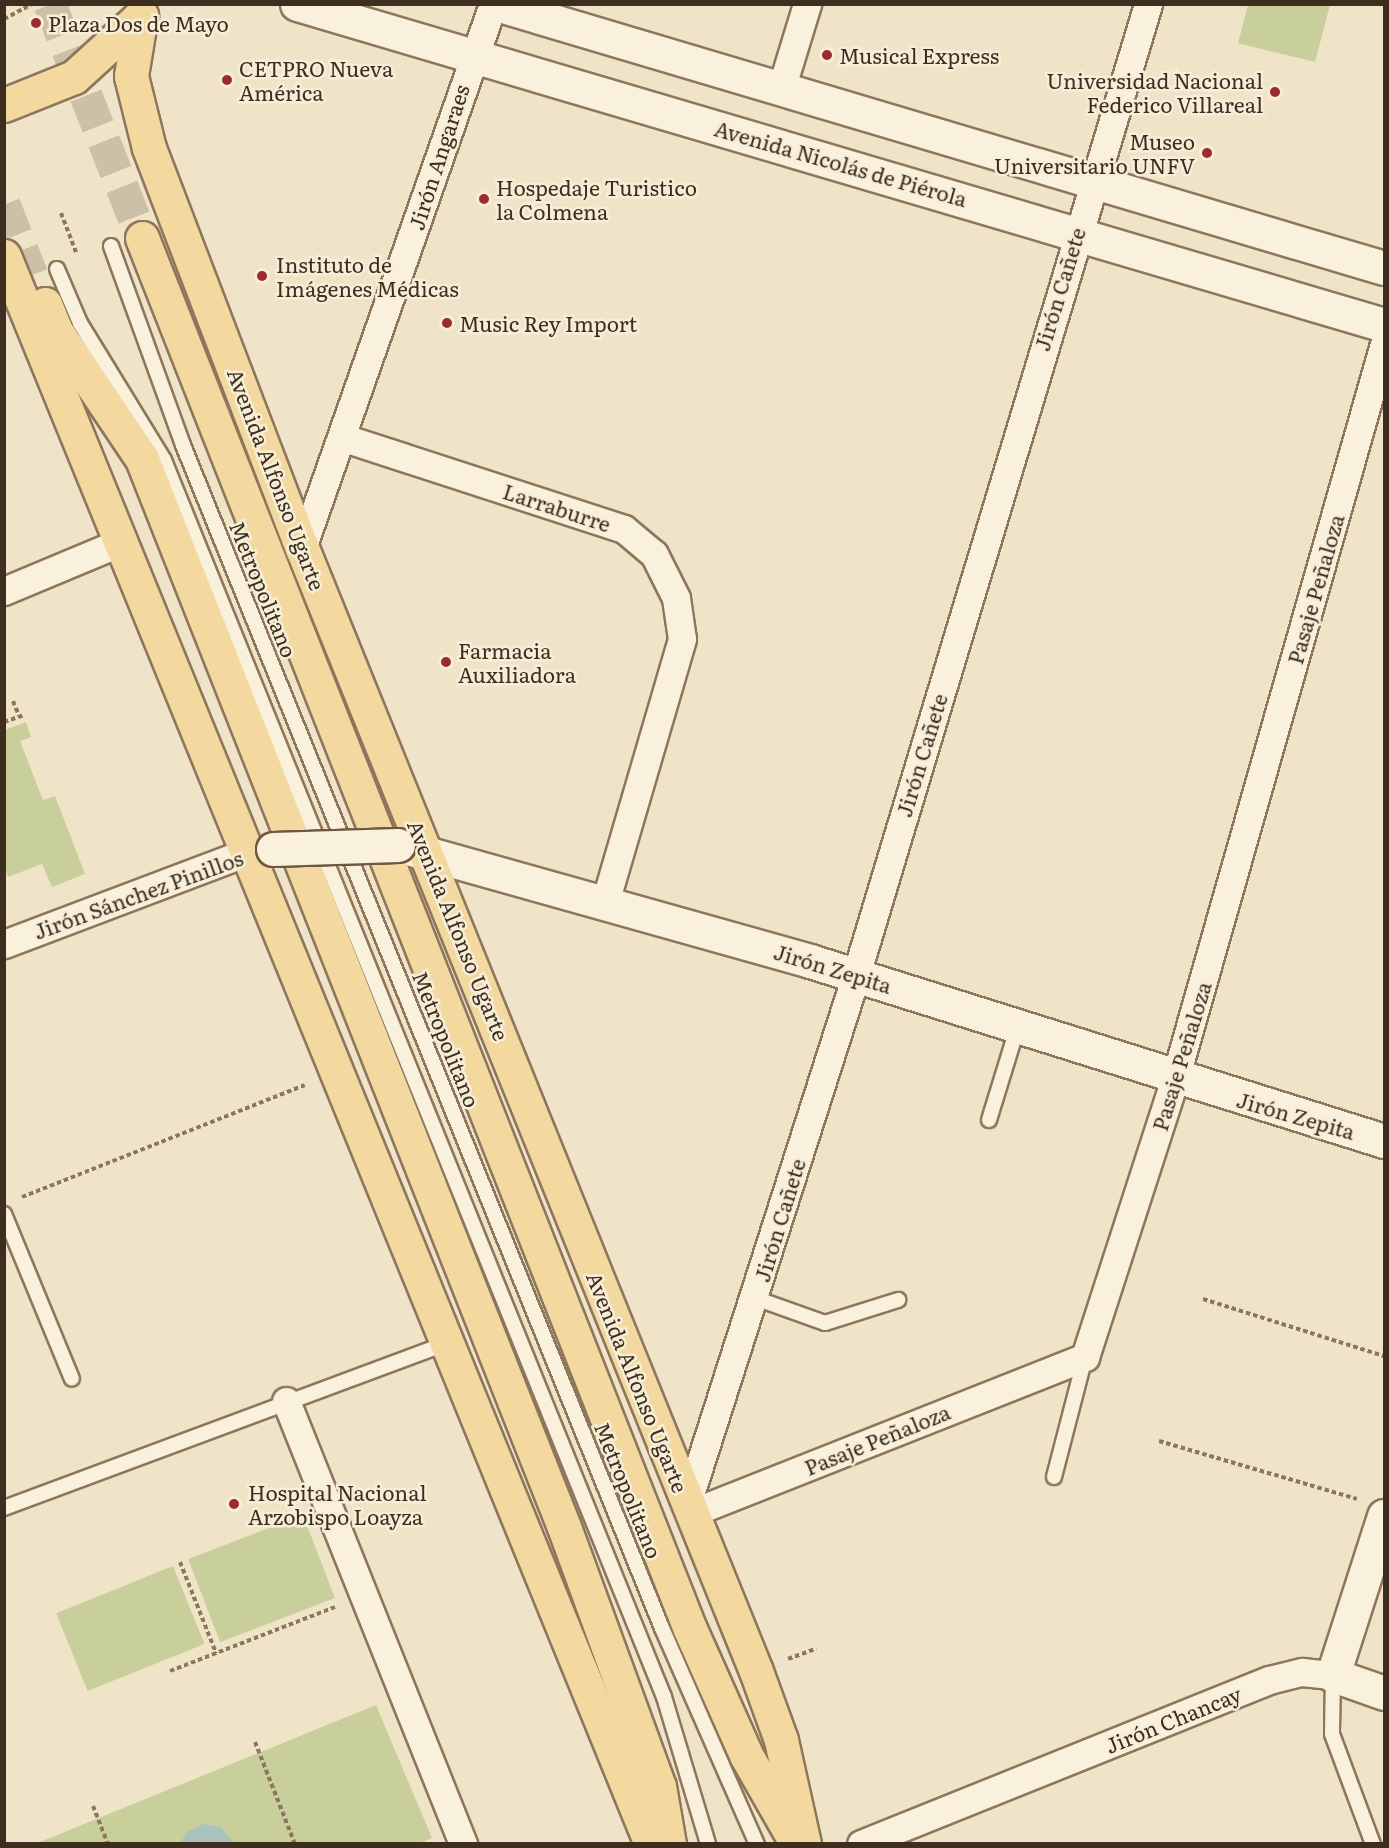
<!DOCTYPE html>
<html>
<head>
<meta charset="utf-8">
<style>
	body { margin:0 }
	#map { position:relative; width:1389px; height:1848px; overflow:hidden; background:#f0e4c8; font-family:Literata,serif }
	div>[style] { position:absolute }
	.green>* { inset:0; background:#c9cf9b; transform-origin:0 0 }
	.water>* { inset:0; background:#a9c4bc }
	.primary-tunnel>* { height:33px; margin-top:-16.5px; transform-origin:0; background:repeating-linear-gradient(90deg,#ccc0a6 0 33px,transparent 0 49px) }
	.path>* { height:4px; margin-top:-2px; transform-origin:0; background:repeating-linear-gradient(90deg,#8d765c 0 4.5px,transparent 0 7.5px) }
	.roads { filter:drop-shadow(2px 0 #8d765c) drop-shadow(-2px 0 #8d765c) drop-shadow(0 2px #8d765c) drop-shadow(0 -2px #8d765c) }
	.lane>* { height:14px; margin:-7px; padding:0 7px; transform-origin:7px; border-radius:7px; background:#faf1dc }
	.street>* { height:27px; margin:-13.5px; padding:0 13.5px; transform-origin:13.5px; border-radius:13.5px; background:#faf1dc }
	.secondary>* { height:33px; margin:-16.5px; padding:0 16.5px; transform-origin:16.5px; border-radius:16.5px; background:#faf1dc }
	.primary>* { height:33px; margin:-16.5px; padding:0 16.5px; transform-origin:16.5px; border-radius:16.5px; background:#f3d9a0 }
	.bridges { filter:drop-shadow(2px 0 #6f573f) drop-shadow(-2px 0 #6f573f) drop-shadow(0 2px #6f573f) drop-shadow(0 -2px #6f573f) }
	.secondary-bridge>* { height:33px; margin:-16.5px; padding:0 16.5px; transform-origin:16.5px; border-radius:16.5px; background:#faf1dc }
	.dots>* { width:16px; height:16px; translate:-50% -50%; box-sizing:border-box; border:3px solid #f7eed8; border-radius:50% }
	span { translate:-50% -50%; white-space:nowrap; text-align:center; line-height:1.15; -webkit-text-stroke:5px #f7eed8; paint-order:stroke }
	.poi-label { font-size:21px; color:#3d2e20 }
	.left { translate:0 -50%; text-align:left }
	.right { translate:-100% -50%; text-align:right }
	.street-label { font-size:21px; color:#3d2e20 }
	.frame { position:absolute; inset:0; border:6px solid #3d2e20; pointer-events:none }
</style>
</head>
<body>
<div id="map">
	<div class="green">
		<i style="clip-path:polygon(1248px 5px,1330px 5px,1315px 62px,1238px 43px)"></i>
		<i style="clip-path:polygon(26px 722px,31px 737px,20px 741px,43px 800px,55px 796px,85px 874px,52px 887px,42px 864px,8px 877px,5px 869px,5px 730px)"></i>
		<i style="left:303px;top:1515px;width:89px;height:123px;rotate:69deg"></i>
		<i style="left:173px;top:1566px;width:84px;height:126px;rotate:68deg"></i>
		<i style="clip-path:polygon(376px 1705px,432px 1838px,418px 1844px,35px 1844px)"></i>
	</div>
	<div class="water">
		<i style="clip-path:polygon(203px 1824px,221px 1827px,234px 1843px,180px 1843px,187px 1832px)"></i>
	</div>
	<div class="primary-tunnel">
		<i style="left:50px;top:4px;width:251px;rotate:68.5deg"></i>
		<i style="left:4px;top:204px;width:76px;rotate:68.5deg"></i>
	</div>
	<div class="path">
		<i style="left:4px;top:19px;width:32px;rotate:-28deg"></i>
		<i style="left:61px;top:213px;width:42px;rotate:69deg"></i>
		<i style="left:13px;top:701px;width:16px;rotate:68deg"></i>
		<i style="left:4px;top:722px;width:21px;rotate:-19deg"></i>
		<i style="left:22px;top:1197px;width:304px;rotate:-21.6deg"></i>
		<i style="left:1203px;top:1299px;width:190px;rotate:17.5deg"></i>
		<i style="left:1159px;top:1441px;width:206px;rotate:16.3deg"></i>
		<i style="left:180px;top:1562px;width:98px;rotate:68.4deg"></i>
		<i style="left:788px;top:1659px;width:30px;rotate:-20deg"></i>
		<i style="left:170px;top:1671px;width:177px;rotate:-21.2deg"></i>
		<i style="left:255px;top:1742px;width:110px;rotate:68.6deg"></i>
		<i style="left:93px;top:1806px;width:41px;rotate:68.5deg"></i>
	</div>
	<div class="roads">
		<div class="lane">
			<i style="left:111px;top:246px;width:212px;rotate:70.1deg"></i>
			<i style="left:183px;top:445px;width:1276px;rotate:67.96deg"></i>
			<i style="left:662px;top:1628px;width:236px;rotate:66.3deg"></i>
			<i style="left:57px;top:269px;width:59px;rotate:66.9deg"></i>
			<i style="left:80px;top:323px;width:161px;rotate:58.5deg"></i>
			<i style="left:164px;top:460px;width:1334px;rotate:67.99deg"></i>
			<i style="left:664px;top:1697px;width:153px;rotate:73.3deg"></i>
			<i style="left:989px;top:1120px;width:98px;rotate:-72.9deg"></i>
			<i style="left:4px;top:1214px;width:178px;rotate:67.6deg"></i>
			<i style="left:755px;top:1298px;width:74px;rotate:19.7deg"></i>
			<i style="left:825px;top:1323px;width:77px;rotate:-17.5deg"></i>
			<i style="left:1054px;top:1477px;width:124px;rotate:-75.5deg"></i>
			<i style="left:4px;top:1508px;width:473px;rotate:-20.4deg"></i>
			<i style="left:1333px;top:1675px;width:59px;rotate:91deg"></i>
			<i style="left:1332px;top:1734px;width:117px;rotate:69.6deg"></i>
		</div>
		<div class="street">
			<i style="left:782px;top:86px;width:86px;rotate:-73deg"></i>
			<i style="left:344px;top:438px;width:294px;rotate:18deg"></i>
			<i style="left:624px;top:529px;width:39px;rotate:40deg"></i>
			<i style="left:654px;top:554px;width:49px;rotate:63.4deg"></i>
			<i style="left:676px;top:598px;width:41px;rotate:81.7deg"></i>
			<i style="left:682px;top:639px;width:275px;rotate:106.3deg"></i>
			<i style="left:302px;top:548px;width:577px;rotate:-70.65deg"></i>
			<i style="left:4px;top:591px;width:127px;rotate:-22.7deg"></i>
			<i style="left:4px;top:944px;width:261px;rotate:-20.7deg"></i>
			<i style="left:286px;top:1401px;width:477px;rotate:68.2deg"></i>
			<i style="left:687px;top:1504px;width:555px;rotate:-72.28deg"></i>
			<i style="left:856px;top:975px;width:1014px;rotate:-73.26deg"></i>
			<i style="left:691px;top:1513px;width:424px;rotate:-21.6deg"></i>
			<i style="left:1085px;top:1357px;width:292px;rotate:-72.1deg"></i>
			<i style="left:1175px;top:1079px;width:764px;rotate:-74.13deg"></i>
			<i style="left:861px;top:1844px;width:440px;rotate:-21.9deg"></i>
			<i style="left:1269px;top:1680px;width:34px;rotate:-14deg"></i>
			<i style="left:1302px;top:1672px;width:31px;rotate:6deg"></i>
		</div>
		<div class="secondary">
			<i style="left:297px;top:4px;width:1133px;rotate:16.45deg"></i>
			<i style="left:496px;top:4px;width:926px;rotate:16.56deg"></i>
			<i style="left:401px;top:846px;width:425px;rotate:15.7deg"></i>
			<i style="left:810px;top:961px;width:602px;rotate:17.41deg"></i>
			<i style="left:1384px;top:1516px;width:167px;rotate:107.8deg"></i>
			<i style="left:1333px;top:1675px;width:54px;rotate:19.4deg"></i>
		</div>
		<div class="primary">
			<i style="left:141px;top:15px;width:62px;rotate:99.3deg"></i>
			<i style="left:131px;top:76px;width:74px;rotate:76deg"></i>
			<i style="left:149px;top:148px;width:428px;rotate:69.1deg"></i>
			<i style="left:302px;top:548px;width:1211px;rotate:67.99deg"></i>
			<i style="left:756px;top:1671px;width:73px;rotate:70.1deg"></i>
			<i style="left:781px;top:1740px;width:107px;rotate:77.5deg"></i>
			<i style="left:4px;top:105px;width:75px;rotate:-21.8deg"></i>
			<i style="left:74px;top:77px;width:91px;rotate:-42.3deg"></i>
			<i style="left:142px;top:238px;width:1495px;rotate:68.5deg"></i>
			<i style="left:690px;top:1629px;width:138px;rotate:66deg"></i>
			<i style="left:746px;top:1755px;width:95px;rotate:60.2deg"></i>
			<i style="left:4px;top:256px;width:1715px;rotate:67.83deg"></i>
			<i style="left:45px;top:304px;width:29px;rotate:68deg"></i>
			<i style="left:56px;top:331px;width:154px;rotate:56.1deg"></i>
			<i style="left:142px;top:459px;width:1148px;rotate:68.44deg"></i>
			<i style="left:564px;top:1527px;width:276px;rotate:69.9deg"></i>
			<i style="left:659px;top:1786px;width:59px;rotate:80.2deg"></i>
		</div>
	</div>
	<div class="bridges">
		<div class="secondary-bridge">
			<i style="left:273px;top:849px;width:125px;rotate:-1.8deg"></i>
		</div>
	</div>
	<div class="dots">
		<i style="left:36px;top:23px;background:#9e2a2b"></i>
		<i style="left:827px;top:55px;background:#9e2a2b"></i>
		<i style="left:227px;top:80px;background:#9e2a2b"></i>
		<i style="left:1275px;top:92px;background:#9e2a2b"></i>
		<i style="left:1207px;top:153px;background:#9e2a2b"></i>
		<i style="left:484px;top:199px;background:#9e2a2b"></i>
		<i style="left:262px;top:276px;background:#9e2a2b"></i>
		<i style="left:447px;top:323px;background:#9e2a2b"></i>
		<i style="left:446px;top:662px;background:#9e2a2b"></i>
		<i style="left:234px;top:1504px;background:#9e2a2b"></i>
	</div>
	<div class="poi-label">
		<span class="left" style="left:48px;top:23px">Plaza Dos de Mayo</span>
		<span class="left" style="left:839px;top:55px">Musical Express</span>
		<span class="left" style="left:239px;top:80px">CETPRO Nueva<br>América</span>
		<span class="right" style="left:1263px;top:92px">Universidad Nacional<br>Federico Villareal</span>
		<span class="right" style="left:1195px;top:153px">Museo<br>Universitario UNFV</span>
		<span class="left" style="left:496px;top:199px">Hospedaje Turistico<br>la Colmena</span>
		<span class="left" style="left:276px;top:276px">Instituto de<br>Imágenes Médicas</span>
		<span class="left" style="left:459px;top:323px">Music Rey Import</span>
		<span class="left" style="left:458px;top:662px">Farmacia<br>Auxiliadora</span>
		<span class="left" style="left:248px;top:1504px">Hospital Nacional<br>Arzobispo Loayza</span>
	</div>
	<div class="street-label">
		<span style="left:438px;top:157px;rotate:-72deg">Jirón Angaraes</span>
		<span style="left:841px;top:163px;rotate:16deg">Avenida Nicolás de Piérola</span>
		<span style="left:1059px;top:289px;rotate:-73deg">Jirón Cañete</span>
		<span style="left:277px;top:479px;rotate:69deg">Avenida Alfonso Ugarte</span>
		<span style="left:557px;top:507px;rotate:18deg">Larraburre</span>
		<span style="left:264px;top:589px;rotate:68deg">Metropolitano</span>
		<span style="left:1315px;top:589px;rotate:-74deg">Pasaje Peñaloza</span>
		<span style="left:921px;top:755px;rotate:-73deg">Jirón Cañete</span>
		<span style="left:138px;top:894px;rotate:-20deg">Jirón Sánchez Pinillos</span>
		<span style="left:459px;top:930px;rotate:68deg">Avenida Alfonso Ugarte</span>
		<span style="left:833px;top:968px;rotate:17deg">Jirón Zepita</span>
		<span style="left:447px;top:1039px;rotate:68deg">Metropolitano</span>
		<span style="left:1181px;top:1056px;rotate:-73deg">Pasaje Peñaloza</span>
		<span style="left:1296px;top:1115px;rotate:16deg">Jirón Zepita</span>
		<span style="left:779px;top:1220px;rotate:-73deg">Jirón Cañete</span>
		<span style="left:638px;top:1382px;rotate:68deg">Avenida Alfonso Ugarte</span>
		<span style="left:877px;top:1439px;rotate:-22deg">Pasaje Peñaloza</span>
		<span style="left:629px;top:1490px;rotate:68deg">Metropolitano</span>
		<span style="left:1173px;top:1719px;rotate:-22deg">Jirón Chancay</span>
	</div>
	<div class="frame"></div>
</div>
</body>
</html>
